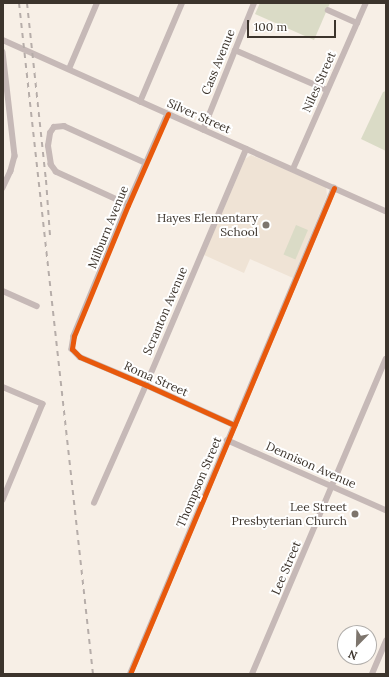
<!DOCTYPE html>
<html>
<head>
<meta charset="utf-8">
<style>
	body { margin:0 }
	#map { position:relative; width:389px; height:677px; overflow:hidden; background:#f7efe6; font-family:Lora,serif }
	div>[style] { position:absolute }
	.education>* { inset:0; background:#efe3d5 }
	.green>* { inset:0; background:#dadbc6; transform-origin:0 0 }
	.minor>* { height:5.5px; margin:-2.75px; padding:0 2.75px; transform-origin:2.75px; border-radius:2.75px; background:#c6b9b7 }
	.rail>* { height:2px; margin-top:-1px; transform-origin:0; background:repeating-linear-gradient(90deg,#b6ada9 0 5px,transparent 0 10px) }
	.cycleway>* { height:5px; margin:-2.5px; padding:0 2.5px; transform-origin:2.5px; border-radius:2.5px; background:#e8590c }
	.dots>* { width:11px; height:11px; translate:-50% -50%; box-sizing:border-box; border:2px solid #fff; border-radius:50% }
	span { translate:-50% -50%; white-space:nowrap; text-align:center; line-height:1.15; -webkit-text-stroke:4px #fff; paint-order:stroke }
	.street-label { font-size:12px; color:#3c342c }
	.poi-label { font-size:12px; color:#3c342c }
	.right { translate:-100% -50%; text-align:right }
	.frame { position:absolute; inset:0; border:4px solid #3c342c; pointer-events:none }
	.north { position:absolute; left:337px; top:625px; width:40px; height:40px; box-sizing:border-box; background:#fff; border:1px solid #b1aeab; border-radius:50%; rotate:203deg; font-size:11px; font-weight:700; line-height:16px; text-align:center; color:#3c342c }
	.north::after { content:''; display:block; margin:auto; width:14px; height:18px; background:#7d756d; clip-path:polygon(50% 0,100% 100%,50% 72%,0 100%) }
	.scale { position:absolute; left:247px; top:20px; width:89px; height:18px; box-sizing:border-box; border:2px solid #3c342c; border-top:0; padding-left:5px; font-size:12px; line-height:14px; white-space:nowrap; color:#3c342c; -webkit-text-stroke:3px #fff; paint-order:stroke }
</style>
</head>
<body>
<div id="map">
	<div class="education">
		<i style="clip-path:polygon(251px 155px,326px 187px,327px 195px,293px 278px,250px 259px,244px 273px,204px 255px,245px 159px)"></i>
	</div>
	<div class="green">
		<i style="clip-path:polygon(260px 3px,330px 3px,314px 40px,255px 14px)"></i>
		<i style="clip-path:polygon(386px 91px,386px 151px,361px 139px,383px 92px)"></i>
		<i style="left:296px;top:225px;width:13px;height:32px;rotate:23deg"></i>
	</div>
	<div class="minor">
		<i style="left:328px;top:10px;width:32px;rotate:24deg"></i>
		<i style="left:3px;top:40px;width:419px;rotate:24.1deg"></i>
		<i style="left:235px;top:50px;width:100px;rotate:23.5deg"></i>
		<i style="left:3px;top:52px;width:105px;rotate:83.4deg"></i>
		<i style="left:15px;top:156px;width:16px;rotate:105deg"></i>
		<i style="left:11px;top:171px;width:19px;rotate:115deg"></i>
		<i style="left:69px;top:69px;width:72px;rotate:-67deg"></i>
		<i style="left:140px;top:102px;width:108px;rotate:-67deg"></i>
		<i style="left:168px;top:114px;width:99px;rotate:113.7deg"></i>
		<i style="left:128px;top:205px;width:142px;rotate:112.4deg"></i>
		<i style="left:74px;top:336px;width:13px;rotate:99deg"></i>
		<i style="left:72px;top:349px;width:11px;rotate:45deg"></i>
		<i style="left:80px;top:357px;width:72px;rotate:23deg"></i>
		<i style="left:146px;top:385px;width:97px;rotate:24.4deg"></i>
		<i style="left:203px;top:130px;width:137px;rotate:-68.1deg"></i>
		<i style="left:293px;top:169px;width:181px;rotate:-66.3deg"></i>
		<i style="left:128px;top:205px;width:79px;rotate:-155.4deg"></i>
		<i style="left:56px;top:172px;width:9px;rotate:-126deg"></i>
		<i style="left:51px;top:165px;width:19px;rotate:-99deg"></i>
		<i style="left:48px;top:146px;width:13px;rotate:-81deg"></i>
		<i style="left:50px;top:133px;width:7px;rotate:-56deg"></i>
		<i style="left:54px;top:127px;width:10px;rotate:-6deg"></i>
		<i style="left:64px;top:126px;width:90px;rotate:24.3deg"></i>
		<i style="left:3px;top:291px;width:37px;rotate:24deg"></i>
		<i style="left:3px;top:387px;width:43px;rotate:23deg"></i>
		<i style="left:43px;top:404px;width:104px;rotate:112.6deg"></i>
		<i style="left:227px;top:440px;width:174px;rotate:23.8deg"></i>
		<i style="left:94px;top:503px;width:129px;rotate:-66.2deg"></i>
		<i style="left:146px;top:385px;width:256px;rotate:-67deg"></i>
		<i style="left:130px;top:674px;width:527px;rotate:-67.23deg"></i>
		<i style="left:252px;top:674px;width:342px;rotate:-67deg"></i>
		<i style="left:372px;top:674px;width:36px;rotate:-67deg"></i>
	</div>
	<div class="rail">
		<i style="left:19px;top:3px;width:675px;rotate:83.71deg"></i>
		<i style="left:27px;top:3px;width:178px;rotate:83.9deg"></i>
		<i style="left:46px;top:180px;width:56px;rotate:85.9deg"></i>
	</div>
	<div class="cycleway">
		<i style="left:168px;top:114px;width:99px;rotate:113.7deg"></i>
		<i style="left:128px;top:205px;width:142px;rotate:112.4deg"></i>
		<i style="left:74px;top:336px;width:13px;rotate:99deg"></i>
		<i style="left:72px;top:349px;width:11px;rotate:45deg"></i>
		<i style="left:80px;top:357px;width:72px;rotate:23deg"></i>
		<i style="left:146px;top:385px;width:97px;rotate:24.4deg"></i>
		<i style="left:130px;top:674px;width:527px;rotate:-67.23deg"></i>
	</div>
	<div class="dots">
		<i style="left:266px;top:225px;background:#7d756d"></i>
		<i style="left:355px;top:514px;background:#7d756d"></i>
	</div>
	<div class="street-label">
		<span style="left:218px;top:62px;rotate:-68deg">Cass Avenue</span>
		<span style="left:319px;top:82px;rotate:-66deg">Niles Street</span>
		<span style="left:199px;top:116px;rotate:24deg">Silver Street</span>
		<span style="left:108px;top:227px;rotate:-68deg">Milburn Avenue</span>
		<span style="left:165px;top:311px;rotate:-67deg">Scranton Avenue</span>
		<span style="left:156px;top:379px;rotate:24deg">Roma Street</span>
		<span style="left:311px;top:465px;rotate:24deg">Dennison Avenue</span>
		<span style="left:199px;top:482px;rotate:-67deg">Thompson Street</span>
		<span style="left:286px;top:568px;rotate:-67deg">Lee Street</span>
	</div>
	<div class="poi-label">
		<span class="right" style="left:258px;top:225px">Hayes Elementary<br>School</span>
		<span class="right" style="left:347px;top:514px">Lee Street<br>Presbyterian Church</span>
	</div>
	<div class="frame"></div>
	<div class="north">N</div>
	<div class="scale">100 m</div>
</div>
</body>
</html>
